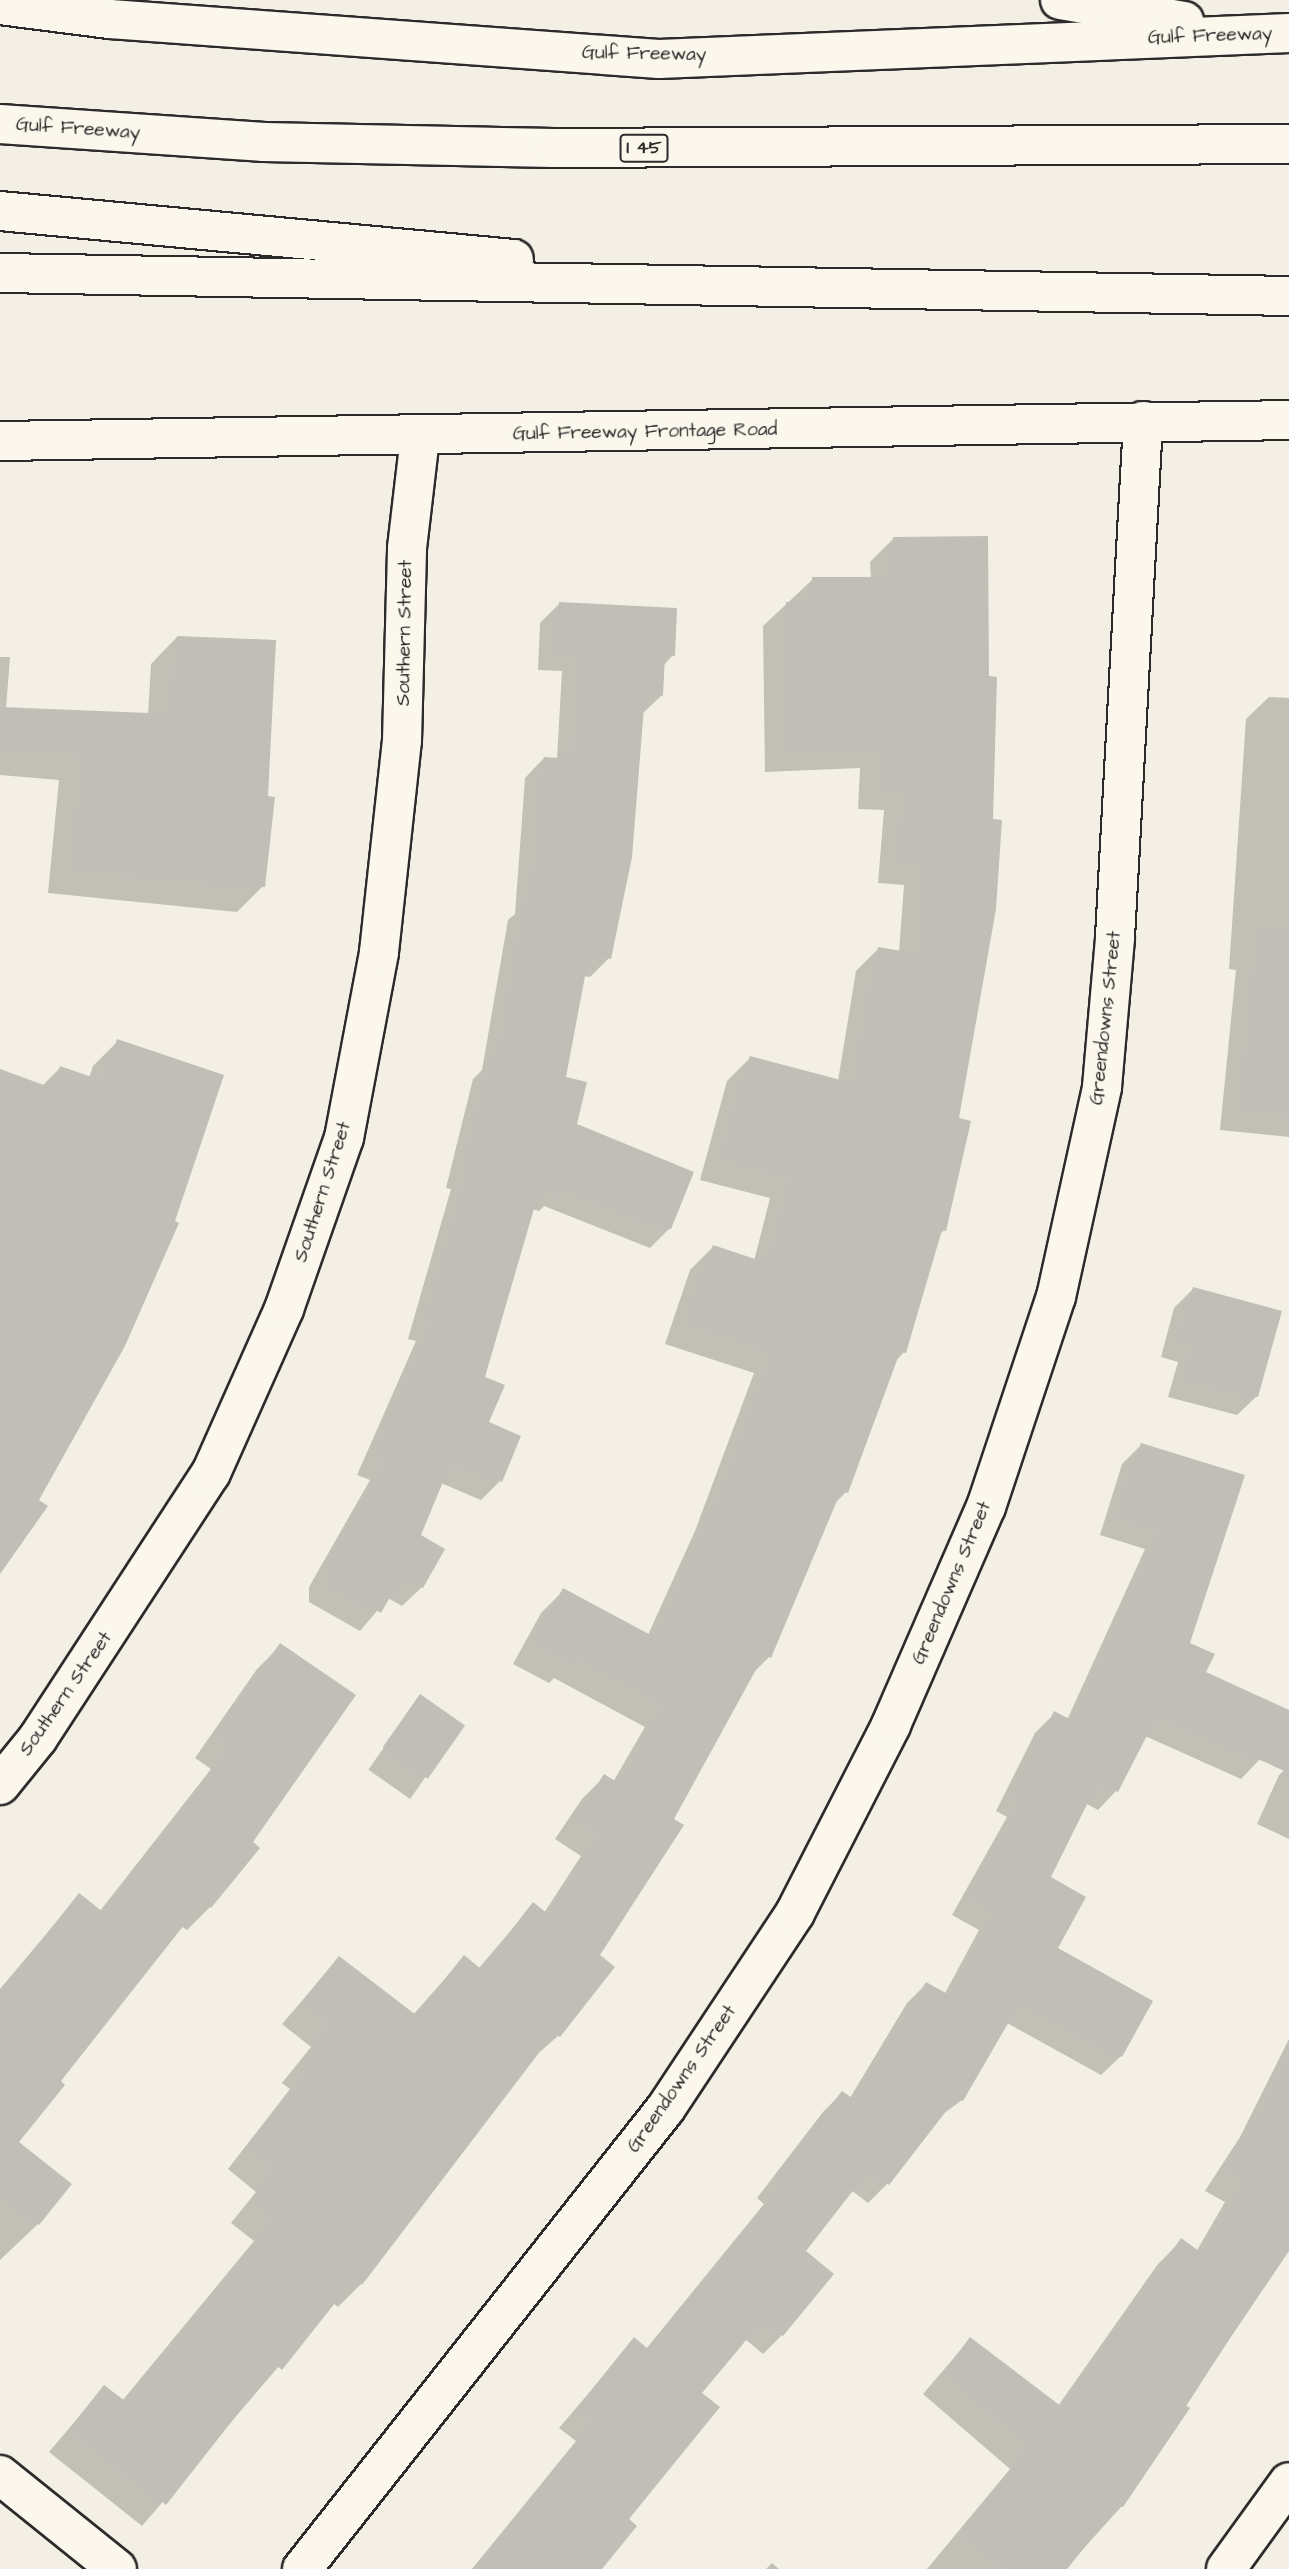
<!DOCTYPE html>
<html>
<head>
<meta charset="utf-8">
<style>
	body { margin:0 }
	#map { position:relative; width:1289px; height:2569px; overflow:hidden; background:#f3efe4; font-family:"Architects Daughter",sans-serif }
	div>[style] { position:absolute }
	.shadow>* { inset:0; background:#0003; transform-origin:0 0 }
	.building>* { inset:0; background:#c0beb6; transform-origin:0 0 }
	.roads { filter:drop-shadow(2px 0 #2b2b2b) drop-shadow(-2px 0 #2b2b2b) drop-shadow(0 2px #2b2b2b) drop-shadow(0 -2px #2b2b2b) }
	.street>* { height:38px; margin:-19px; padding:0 19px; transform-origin:19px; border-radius:19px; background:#fbf7ec }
	.secondary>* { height:38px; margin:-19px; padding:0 19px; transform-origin:19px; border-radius:19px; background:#fbf7ec }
	.highway>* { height:38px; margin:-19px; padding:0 19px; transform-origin:19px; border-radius:19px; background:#fbf7ec }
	span { translate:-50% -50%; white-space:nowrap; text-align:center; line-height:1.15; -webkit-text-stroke:5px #fbf7ec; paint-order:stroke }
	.shield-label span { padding:2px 5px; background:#fbf7ec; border:2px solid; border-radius:5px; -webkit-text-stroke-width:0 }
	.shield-label { font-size:18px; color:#2b2b2b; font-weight:700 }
	.street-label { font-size:19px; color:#2b2b2b }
</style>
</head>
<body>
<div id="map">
	<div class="shadow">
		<i style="clip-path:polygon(893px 539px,957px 1120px,944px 1230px,938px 1236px,904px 1352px,894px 1363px,846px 1492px,832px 1506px,769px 1657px,750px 1676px,598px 1955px,613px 1967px,558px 2036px,534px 2057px,361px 2284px,338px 2307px,333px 2303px,142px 2526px,49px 2452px,104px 2387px,122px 2401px,254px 2241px,231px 2223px,256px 2192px,228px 2169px,290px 2089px,282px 2083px,311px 2047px,282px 2024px,339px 1958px,413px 2015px,464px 1957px,478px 1969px,533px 1905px,544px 1913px,581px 1856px,555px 1839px,582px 1799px,605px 1776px,613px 1782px,645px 1727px,554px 1678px,549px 1683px,513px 1664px,541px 1613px,563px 1591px,648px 1635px,695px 1531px,754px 1373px,665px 1344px,690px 1270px,713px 1247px,754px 1261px,770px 1198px,700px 1180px,727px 1081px,750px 1058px,838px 1081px,856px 971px,879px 948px,899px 952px,904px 885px,878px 883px,884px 810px,858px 809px,860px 768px,765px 772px,763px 626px,813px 579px,871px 579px,870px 562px)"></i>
		<i style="clip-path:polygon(559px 604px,673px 655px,663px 666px,661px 696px,641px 715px,609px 958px,590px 977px,583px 976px,564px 1078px,575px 1125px,670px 1228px,650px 1248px,544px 1206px,539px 1211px,532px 1209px,483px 1378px,486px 1423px,500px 1481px,481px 1500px,441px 1483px,418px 1536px,422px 1587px,402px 1606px,388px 1598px,360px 1631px,309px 1602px,309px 1587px,370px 1480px,357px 1475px,416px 1341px,408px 1339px,451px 1189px,446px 1188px,473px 1079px,482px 1070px,508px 920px,515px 914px,525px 778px,544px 758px,557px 759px,562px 671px,538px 670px,540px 623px)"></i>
		<i style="clip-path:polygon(177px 637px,263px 886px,237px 912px,48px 893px,59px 780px,0 775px,0 657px,10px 657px,6px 709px,148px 715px,151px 664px)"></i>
		<i style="clip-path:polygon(1269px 697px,1289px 698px,1289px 1137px,1220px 1130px,1236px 970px,1229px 969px,1246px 719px)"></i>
		<i style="clip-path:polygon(118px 1041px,36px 1500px,0 1571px,0 1071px,42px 1086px,60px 1068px,89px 1078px,93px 1066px)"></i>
		<i style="clip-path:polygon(1194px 1288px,1257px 1396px,1237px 1415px,1168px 1397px,1178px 1362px,1161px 1357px,1174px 1308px)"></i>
		<i style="clip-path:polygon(1141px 1445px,1242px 1476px,1188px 1644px,1260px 1759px,1241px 1779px,1145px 1736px,1117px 1790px,1098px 1810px,1085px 1803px,1049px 1878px,1056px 1948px,1151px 2001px,1121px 2056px,1101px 2075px,1007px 2023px,962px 2100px,939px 2117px,887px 2184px,868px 2203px,851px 2190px,804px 2251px,782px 2335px,763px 2354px,745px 2339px,699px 2393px,600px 2569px,472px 2569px,576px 2441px,559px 2428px,634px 2340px,646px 2349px,764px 2204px,757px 2198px,823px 2112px,842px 2093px,850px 2098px,907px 2003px,926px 1984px,944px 1995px,979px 1930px,952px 1915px,1007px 1817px,996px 1811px,1035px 1733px,1054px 1714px,1067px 1720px,1145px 1549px,1100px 1535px,1122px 1464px)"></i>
		<i style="clip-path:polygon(281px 1645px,250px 1842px,210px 1907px,187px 1930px,181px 1926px,58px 2082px,17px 2143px,38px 2224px,0 2260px,0 1989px,79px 1895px,100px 1911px,211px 1769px,195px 1758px,257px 1669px)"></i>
		<i style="left:420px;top:1696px;width:51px;height:90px;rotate:35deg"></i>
		<i style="clip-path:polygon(1289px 1766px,1289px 1839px,1257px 1824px,1279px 1775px)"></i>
		<i style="clip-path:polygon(1289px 2039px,1289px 2246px,1122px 2506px,1065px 2569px,927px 2569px,1010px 2469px,923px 2394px,970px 2339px,1058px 2406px,1158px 2264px,1181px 2241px,1196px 2252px,1225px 2202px,1205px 2191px,1240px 2137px)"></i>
		<i style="clip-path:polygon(772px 2563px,779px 2569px,766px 2569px)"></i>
	</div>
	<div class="building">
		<i style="clip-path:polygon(988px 536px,989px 676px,997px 677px,993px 819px,1002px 820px,996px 909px,959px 1118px,971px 1121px,946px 1231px,942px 1230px,906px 1353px,900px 1352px,848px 1493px,841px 1491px,771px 1658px,764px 1655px,674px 1819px,684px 1825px,600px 1955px,615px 1967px,560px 2037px,554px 2033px,362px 2285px,354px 2279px,282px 2370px,276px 2365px,166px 2505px,70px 2428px,104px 2385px,125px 2401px,162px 2354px,166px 2357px,276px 2217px,252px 2199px,277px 2168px,249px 2145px,312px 2066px,303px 2059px,332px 2023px,303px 2000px,339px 1956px,416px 2015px,464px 1955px,481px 1969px,533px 1902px,548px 1914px,603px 1833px,577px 1816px,604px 1774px,620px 1784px,666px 1704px,577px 1655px,573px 1661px,534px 1640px,563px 1588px,658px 1639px,711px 1513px,715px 1515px,775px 1350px,687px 1321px,713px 1245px,770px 1264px,792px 1176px,722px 1157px,750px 1056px,856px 1084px,878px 947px,920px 954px,926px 863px,900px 861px,906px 788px,880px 787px,882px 746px,788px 749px,786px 602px,812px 602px,812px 577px,893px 577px,893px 537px)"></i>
		<i style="clip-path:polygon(559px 602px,677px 608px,675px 656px,665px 655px,663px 696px,645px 695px,632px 857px,611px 959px,589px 955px,566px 1077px,587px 1082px,577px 1124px,694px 1172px,671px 1229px,561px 1187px,560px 1193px,540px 1188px,485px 1377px,505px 1385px,489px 1422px,521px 1436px,502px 1482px,452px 1460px,421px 1535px,445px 1549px,423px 1588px,402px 1576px,381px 1613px,328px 1583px,328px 1566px,387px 1461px,375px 1455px,433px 1322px,427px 1320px,469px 1170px,464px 1169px,492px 1058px,499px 1060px,527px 899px,533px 900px,544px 757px,574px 759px,581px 652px,556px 651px)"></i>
		<i style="clip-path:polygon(177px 636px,276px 640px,268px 796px,275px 797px,265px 887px,73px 867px,85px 754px,0 745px,0 707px,173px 714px)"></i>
		<i style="clip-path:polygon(1259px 930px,1289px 932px,1289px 1113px,1242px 1108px)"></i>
		<i style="clip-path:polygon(117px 1039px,224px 1075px,175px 1221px,179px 1223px,125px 1346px,39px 1500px,48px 1506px,0 1574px,0 1069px,52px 1088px,60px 1066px,103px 1081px)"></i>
		<i style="clip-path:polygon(1193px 1287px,1282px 1311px,1258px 1397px,1186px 1378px,1196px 1343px,1179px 1338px)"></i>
		<i style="clip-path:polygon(1141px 1443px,1245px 1475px,1190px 1643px,1215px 1654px,1206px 1672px,1289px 1710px,1289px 1773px,1158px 1714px,1118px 1792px,1098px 1782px,1051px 1877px,1086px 1897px,1058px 1948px,1153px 2001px,1122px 2057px,1021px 2001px,963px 2101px,957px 2097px,889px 2185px,869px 2170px,806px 2251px,834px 2274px,783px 2336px,763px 2320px,702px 2393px,720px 2407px,629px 2519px,637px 2526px,602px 2569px,473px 2569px,594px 2421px,577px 2408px,634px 2337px,648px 2349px,782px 2184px,774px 2178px,842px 2091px,855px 2100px,926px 1982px,951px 1996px,997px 1910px,970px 1896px,1025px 1797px,1014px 1792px,1054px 1711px,1075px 1722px,1162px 1530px,1118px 1516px)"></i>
		<i style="clip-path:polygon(280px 1643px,356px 1695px,253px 1842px,260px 1848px,211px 1908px,203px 1901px,61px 2081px,65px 2085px,19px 2142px,72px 2184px,39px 2225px,0 2194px,0 1993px,79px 1893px,103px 1912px,233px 1745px,217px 1734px)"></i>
		<i style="left:420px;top:1694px;width:55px;height:65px;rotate:35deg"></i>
		<i style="clip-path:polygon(1289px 2059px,1289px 2251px,1185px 2405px,1190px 2408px,1123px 2507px,1119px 2505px,1067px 2569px,1006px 2569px,961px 2532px,1032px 2445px,945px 2371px,970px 2337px,1062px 2407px,1181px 2238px,1203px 2254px,1247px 2179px,1226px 2168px,1253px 2122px,1257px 2124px)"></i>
	</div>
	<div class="roads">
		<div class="street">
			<i style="left:0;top:1785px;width:60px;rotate:-51deg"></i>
			<i style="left:38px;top:1738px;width:316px;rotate:-56.9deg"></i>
			<i style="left:211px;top:1473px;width:180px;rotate:-66deg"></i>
			<i style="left:284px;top:1309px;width:181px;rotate:-70.7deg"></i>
			<i style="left:344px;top:1138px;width:189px;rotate:-79.3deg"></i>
			<i style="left:379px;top:952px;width:212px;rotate:-83.8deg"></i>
			<i style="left:402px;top:741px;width:193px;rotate:-88.5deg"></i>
			<i style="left:407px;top:548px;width:112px;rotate:-83.3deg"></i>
			<i style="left:0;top:2475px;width:150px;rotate:38.8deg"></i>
			<i style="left:302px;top:2569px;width:587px;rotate:-51.71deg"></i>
			<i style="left:666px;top:2108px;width:234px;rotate:-56.5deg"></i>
			<i style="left:795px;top:1913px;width:211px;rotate:-62.9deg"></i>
			<i style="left:891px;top:1725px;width:238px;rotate:-66.5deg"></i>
			<i style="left:986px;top:1507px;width:221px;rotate:-71.6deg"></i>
			<i style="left:1056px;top:1297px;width:215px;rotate:-77.6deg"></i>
			<i style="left:1102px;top:1087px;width:151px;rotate:-85deg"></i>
			<i style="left:1115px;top:937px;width:517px;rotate:-86.89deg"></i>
			<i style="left:1226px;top:2569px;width:107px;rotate:-54.1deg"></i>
		</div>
		<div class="secondary">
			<i style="left:0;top:441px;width:1289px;rotate:-0.93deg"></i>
		</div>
		<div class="highway">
			<i style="left:1060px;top:0;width:126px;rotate:9.6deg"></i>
			<i style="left:0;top:5px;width:111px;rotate:7.3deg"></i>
			<i style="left:110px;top:19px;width:550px;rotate:4.17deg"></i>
			<i style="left:659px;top:59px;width:631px;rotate:-2.36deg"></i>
			<i style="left:0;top:124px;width:265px;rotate:3.9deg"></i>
			<i style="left:264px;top:142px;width:290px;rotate:1.2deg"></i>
			<i style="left:554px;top:148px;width:735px;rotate:-0.31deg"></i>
			<i style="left:0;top:211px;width:516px;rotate:5.34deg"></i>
			<i style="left:0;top:273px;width:1289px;rotate:1.02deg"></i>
		</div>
	</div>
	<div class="shield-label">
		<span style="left:644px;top:148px">I 45</span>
	</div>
	<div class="street-label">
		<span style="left:1210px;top:36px;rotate:-2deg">Gulf Freeway</span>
		<span style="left:644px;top:54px;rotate:1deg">Gulf Freeway</span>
		<span style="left:78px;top:129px;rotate:4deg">Gulf Freeway</span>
		<span style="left:645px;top:432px;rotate:-1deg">Gulf Freeway Frontage Road</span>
		<span style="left:405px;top:633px;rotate:-89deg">Southern Street</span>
		<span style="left:1106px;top:1018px;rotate:-84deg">Greendowns Street</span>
		<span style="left:323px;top:1192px;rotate:-72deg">Southern Street</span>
		<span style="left:952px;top:1583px;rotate:-67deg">Greendowns Street</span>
		<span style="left:66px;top:1694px;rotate:-55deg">Southern Street</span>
		<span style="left:682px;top:2079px;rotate:-55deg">Greendowns Street</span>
	</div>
</div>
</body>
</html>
